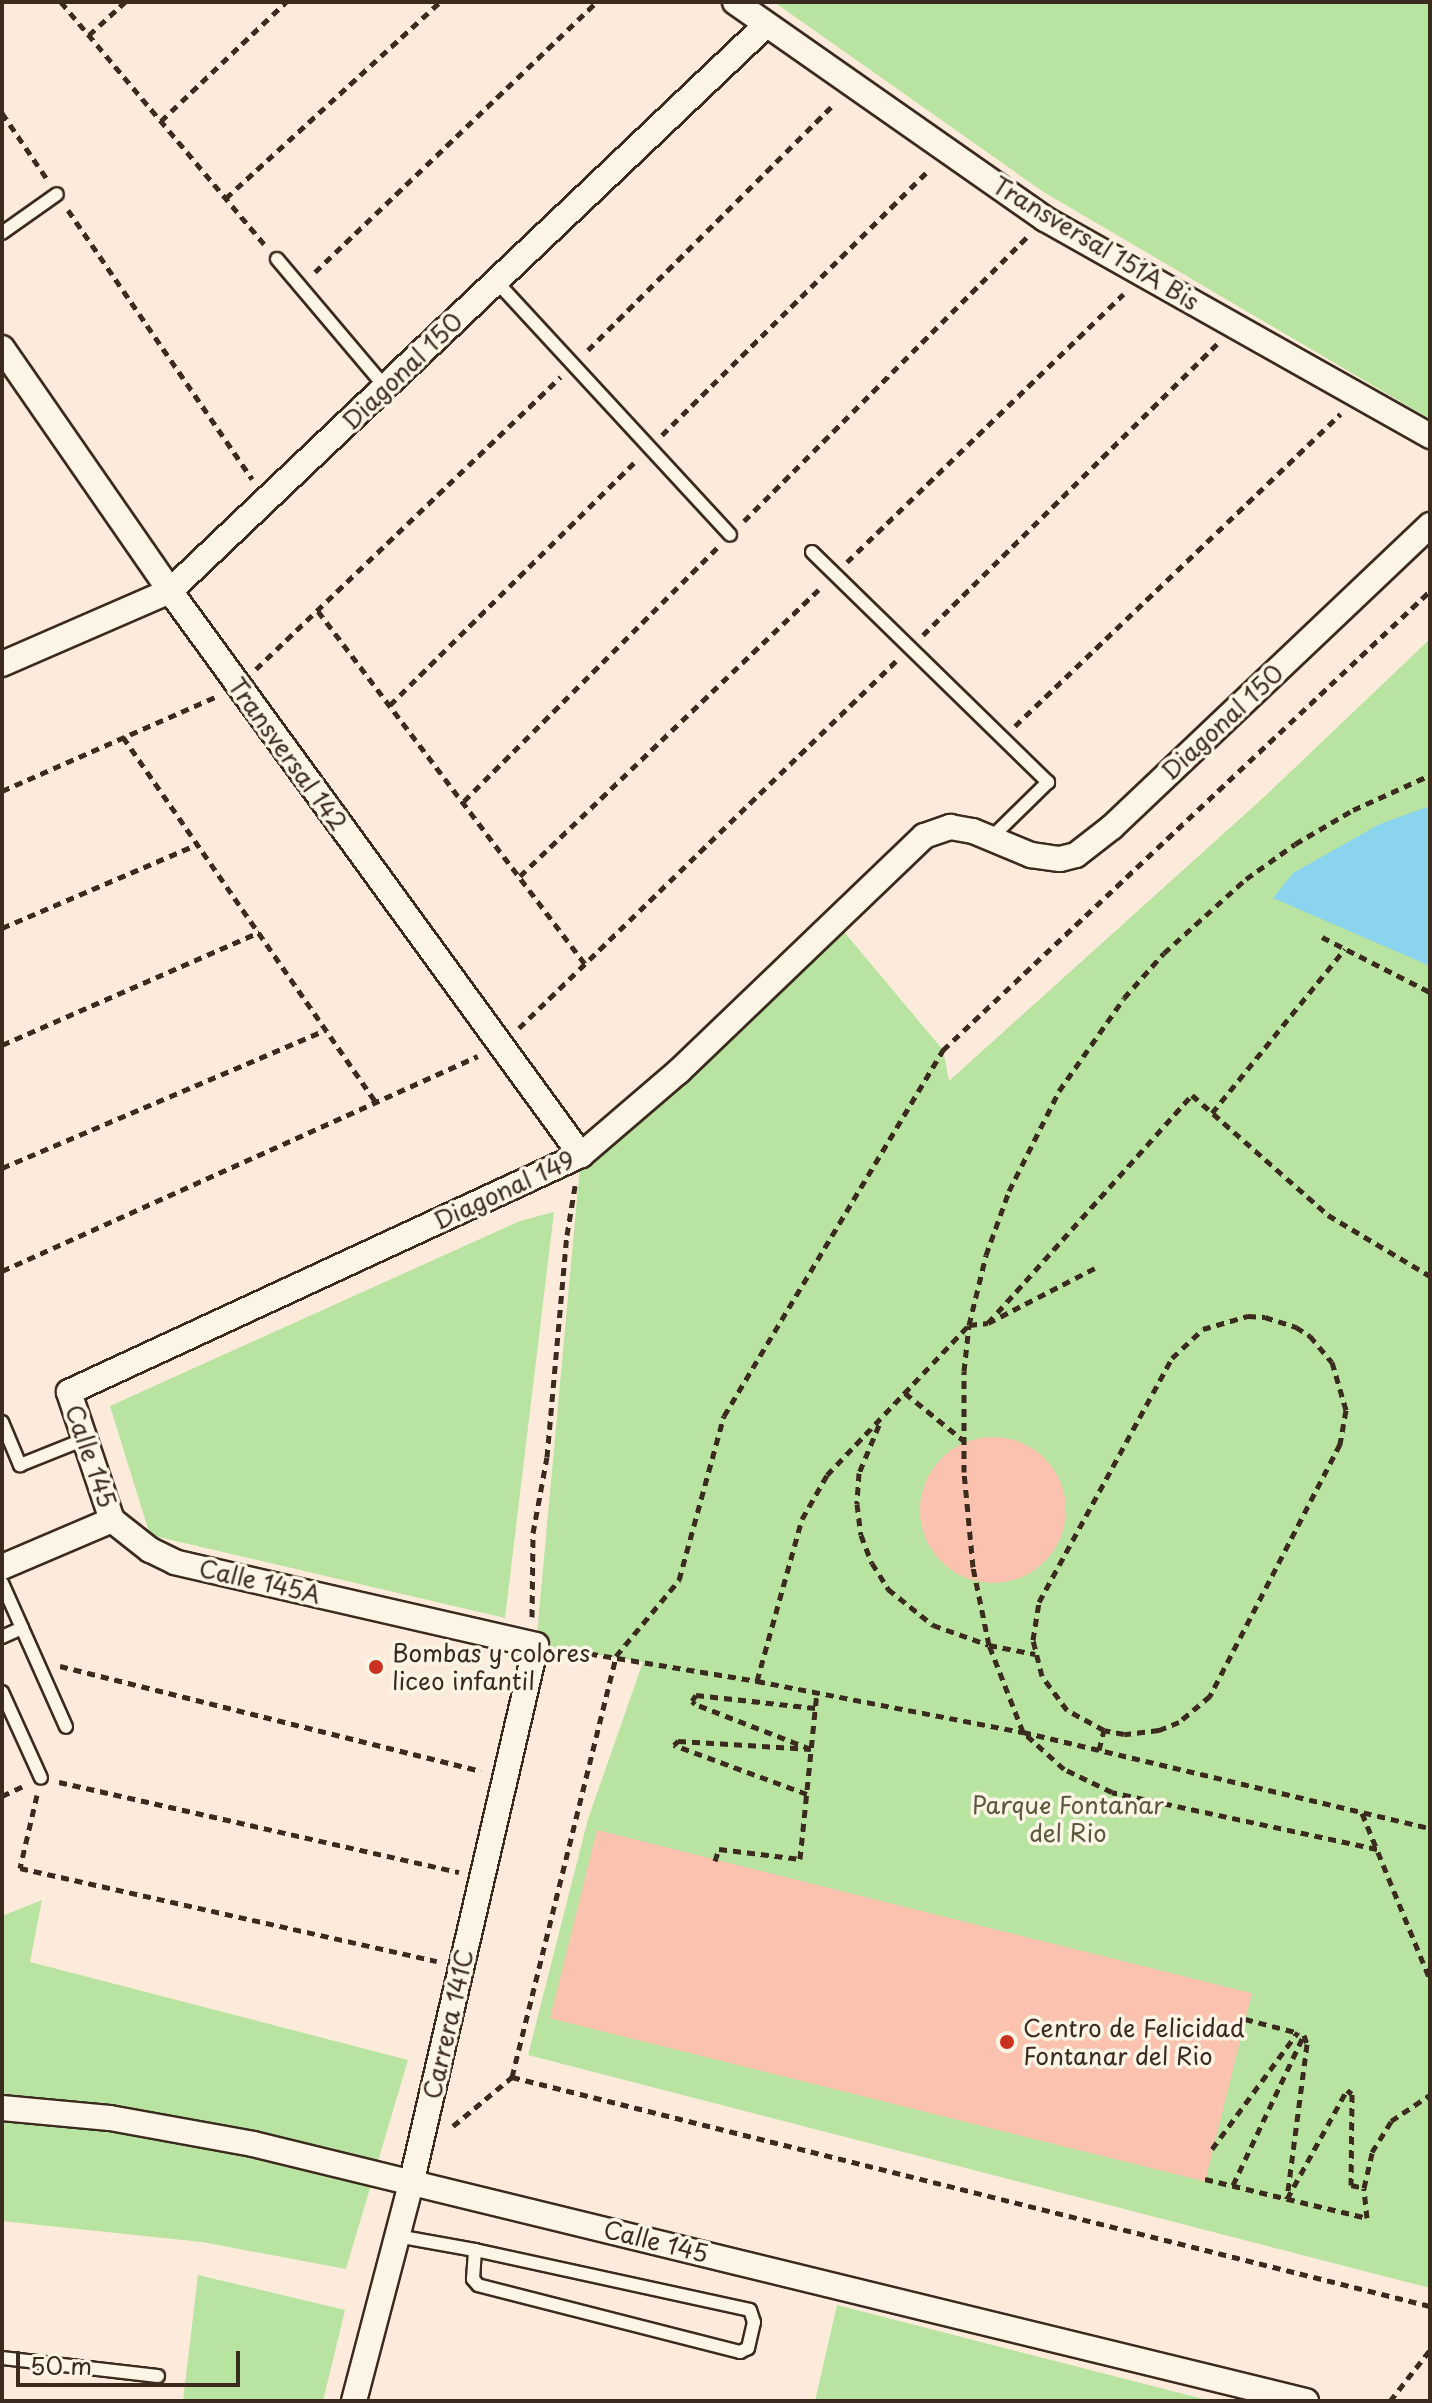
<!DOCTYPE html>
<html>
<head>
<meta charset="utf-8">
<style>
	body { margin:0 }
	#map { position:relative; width:1432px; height:2403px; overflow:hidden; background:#fcebda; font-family:"Playpen Sans",sans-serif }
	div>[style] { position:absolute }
	.green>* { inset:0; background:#b9e3a0 }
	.water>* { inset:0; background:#8bd4ed }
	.building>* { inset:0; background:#fbc2af; transform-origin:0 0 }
	.round { border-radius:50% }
	.path>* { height:5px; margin-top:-2.5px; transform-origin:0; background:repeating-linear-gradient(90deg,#3b2a1e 0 8px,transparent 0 14px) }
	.roads { filter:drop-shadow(2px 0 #3b2a1e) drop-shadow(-2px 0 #3b2a1e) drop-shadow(0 2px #3b2a1e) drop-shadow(0 -2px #3b2a1e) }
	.service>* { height:12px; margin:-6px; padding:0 6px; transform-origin:6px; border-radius:6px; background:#fcf5e5 }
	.minor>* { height:24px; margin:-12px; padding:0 12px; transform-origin:12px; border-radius:12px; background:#fcf5e5 }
	.dots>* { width:22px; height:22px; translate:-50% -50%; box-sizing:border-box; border:4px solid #fcf5e5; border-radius:50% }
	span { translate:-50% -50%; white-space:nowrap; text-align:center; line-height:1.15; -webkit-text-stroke:7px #fcf5e5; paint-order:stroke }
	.street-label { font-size:24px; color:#3b2a1e }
	.poi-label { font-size:24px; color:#3b2a1e }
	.left { translate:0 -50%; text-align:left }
	.park-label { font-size:24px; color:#5a583e }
	.frame { position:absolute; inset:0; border:4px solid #3b2a1e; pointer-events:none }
	.scale { position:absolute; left:16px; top:2351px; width:224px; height:36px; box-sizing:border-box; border:4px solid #3b2a1e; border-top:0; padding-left:10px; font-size:24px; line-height:28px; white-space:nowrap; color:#3b2a1e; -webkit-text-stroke:6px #fcf5e5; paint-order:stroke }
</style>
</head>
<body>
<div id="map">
	<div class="green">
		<i style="clip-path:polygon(774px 2px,1430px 2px,1430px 419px,1042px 191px)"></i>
		<i style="clip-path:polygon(1430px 639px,1430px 2288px,528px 2055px,588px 1819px,643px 1662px,536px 1645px,581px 1155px,835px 921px,943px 1050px,949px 1081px,1263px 798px)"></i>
		<i style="clip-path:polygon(554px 1212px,505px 1618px,150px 1535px,110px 1406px,520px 1221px)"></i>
		<i style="clip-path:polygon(42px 1900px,30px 1962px,408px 2060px,346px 2269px,202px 2242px,2px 2221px,2px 1916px)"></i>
		<i style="clip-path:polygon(198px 2275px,345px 2310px,323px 2401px,183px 2401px)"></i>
		<i style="clip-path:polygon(837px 2305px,1211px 2401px,815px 2401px)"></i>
	</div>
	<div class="water">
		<i style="clip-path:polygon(1430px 806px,1430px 966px,1273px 898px,1293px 873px,1380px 824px)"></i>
	</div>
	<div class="building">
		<i class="round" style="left:920px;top:1437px;width:146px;height:146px"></i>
		<i style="left:597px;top:1830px;width:675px;height:194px;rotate:14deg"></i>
	</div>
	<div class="path">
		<i style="left:61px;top:2px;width:319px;rotate:50deg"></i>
		<i style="left:89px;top:35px;width:49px;rotate:-42.5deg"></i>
		<i style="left:2px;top:113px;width:80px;rotate:55.7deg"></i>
		<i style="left:161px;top:121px;width:173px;rotate:-43.6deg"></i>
		<i style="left:226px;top:198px;width:290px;rotate:-42.5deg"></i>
		<i style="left:68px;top:210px;width:326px;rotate:55.6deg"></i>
		<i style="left:315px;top:272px;width:390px;rotate:-43.8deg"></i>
		<i style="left:588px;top:350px;width:349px;rotate:-45deg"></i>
		<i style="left:662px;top:435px;width:378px;rotate:-44.8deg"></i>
		<i style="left:744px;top:521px;width:402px;rotate:-45.1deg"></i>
		<i style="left:847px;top:562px;width:385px;rotate:-44.1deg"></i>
		<i style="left:318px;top:611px;width:443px;rotate:52.9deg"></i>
		<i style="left:923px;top:635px;width:414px;rotate:-44.7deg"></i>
		<i style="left:256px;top:669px;width:422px;rotate:-43.8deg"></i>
		<i style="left:390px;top:705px;width:345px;rotate:-44.8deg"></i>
		<i style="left:1015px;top:726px;width:451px;rotate:-43.8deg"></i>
		<i style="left:123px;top:737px;width:444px;rotate:55.3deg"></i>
		<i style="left:2px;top:791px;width:233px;rotate:-23.8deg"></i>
		<i style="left:464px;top:801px;width:358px;rotate:-45deg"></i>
		<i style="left:520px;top:876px;width:419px;rotate:-43.8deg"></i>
		<i style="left:2px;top:928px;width:213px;rotate:-23.2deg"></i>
		<i style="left:1322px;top:937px;width:121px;rotate:27deg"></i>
		<i style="left:519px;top:1028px;width:526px;rotate:-44.23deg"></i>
		<i style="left:2px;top:1045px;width:281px;rotate:-23.7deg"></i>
		<i style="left:1212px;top:1113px;width:211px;rotate:-51deg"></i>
		<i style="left:2px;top:1168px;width:352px;rotate:-23.1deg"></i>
		<i style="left:2px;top:1271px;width:522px;rotate:-24.31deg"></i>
		<i style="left:1248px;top:1316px;width:17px;rotate:3deg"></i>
		<i style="left:1265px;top:1317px;width:33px;rotate:18deg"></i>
		<i style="left:1296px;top:1327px;width:17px;rotate:33deg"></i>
		<i style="left:1310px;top:1336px;width:34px;rotate:50deg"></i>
		<i style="left:1332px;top:1362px;width:50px;rotate:73.7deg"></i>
		<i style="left:1346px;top:1410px;width:35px;rotate:100deg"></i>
		<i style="left:1340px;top:1444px;width:284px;rotate:117.3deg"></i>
		<i style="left:1210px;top:1696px;width:40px;rotate:140deg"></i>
		<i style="left:1179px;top:1722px;width:22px;rotate:158deg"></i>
		<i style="left:1159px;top:1730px;width:35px;rotate:173deg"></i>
		<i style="left:1124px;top:1734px;width:20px;rotate:-169deg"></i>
		<i style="left:1104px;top:1730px;width:42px;rotate:-151.6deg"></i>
		<i style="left:1067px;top:1710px;width:42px;rotate:-126.3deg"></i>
		<i style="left:1042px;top:1676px;width:37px;rotate:-104deg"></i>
		<i style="left:1033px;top:1640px;width:38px;rotate:-81deg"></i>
		<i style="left:1039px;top:1602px;width:278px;rotate:-61.4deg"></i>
		<i style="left:1172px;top:1358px;width:42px;rotate:-43.1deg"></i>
		<i style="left:1203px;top:1329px;width:47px;rotate:-16.1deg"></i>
		<i style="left:988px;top:1323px;width:306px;rotate:-48.2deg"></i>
		<i style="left:1192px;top:1095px;width:181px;rotate:41.4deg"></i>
		<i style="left:1328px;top:1215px;width:119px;rotate:30.9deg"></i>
		<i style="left:905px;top:1393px;width:75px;rotate:39deg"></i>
		<i style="left:879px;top:1425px;width:52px;rotate:112.6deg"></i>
		<i style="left:859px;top:1473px;width:31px;rotate:94deg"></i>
		<i style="left:857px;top:1504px;width:31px;rotate:83deg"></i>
		<i style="left:861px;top:1535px;width:30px;rotate:69deg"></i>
		<i style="left:872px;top:1563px;width:31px;rotate:58deg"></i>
		<i style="left:888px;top:1589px;width:58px;rotate:38.7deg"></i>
		<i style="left:933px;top:1625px;width:59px;rotate:19.7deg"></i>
		<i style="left:989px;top:1645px;width:47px;rotate:11.1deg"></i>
		<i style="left:532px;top:1617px;width:84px;rotate:-89.3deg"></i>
		<i style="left:533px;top:1533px;width:77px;rotate:-79.6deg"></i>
		<i style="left:547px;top:1457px;width:223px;rotate:-84.9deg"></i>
		<i style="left:567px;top:1235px;width:50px;rotate:-80.7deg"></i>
		<i style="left:562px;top:1649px;width:198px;rotate:9.3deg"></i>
		<i style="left:757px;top:1681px;width:271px;rotate:10.9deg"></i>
		<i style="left:1023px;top:1732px;width:418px;rotate:13.3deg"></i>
		<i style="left:60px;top:1666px;width:434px;rotate:14deg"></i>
		<i style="left:757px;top:1681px;width:168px;rotate:-74.5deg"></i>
		<i style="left:802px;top:1519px;width:51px;rotate:-60.4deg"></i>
		<i style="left:827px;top:1475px;width:207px;rotate:-46.6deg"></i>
		<i style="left:969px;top:1325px;width:19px;rotate:-6deg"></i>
		<i style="left:988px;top:1323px;width:120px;rotate:-27.2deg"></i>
		<i style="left:1099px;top:1750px;width:21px;rotate:-76deg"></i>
		<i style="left:59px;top:1782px;width:410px;rotate:12.7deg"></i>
		<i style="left:807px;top:1794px;width:142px;rotate:-159.8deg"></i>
		<i style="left:674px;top:1745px;width:6px;rotate:-45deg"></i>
		<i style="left:678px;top:1741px;width:133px;rotate:3.4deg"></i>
		<i style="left:811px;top:1749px;width:124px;rotate:-158.8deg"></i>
		<i style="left:695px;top:1704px;width:4px;rotate:-135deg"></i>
		<i style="left:692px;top:1701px;width:7px;rotate:-56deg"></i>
		<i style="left:696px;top:1695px;width:120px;rotate:6.2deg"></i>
		<i style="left:37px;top:1795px;width:75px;rotate:103.1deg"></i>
		<i style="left:20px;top:1868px;width:427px;rotate:12.6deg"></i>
		<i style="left:2px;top:1796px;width:23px;rotate:-25deg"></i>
		<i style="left:1362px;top:1813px;width:180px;rotate:67.8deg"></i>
		<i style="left:1377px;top:1849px;width:271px;rotate:-167.9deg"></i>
		<i style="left:1112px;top:1792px;width:53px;rotate:-154.4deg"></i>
		<i style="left:1064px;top:1769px;width:55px;rotate:-137.9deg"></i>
		<i style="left:1023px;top:1732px;width:93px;rotate:-111.3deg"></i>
		<i style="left:989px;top:1645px;width:80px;rotate:-101.6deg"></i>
		<i style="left:973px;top:1567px;width:95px;rotate:-95.4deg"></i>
		<i style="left:964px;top:1472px;width:101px;rotate:-90deg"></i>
		<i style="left:964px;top:1371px;width:46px;rotate:-83.8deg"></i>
		<i style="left:969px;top:1325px;width:72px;rotate:-76.3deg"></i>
		<i style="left:986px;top:1255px;width:68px;rotate:-70.2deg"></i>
		<i style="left:1009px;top:1191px;width:112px;rotate:-63.4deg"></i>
		<i style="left:1059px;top:1091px;width:113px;rotate:-55deg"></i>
		<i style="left:1124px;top:998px;width:60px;rotate:-48.4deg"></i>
		<i style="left:1164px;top:953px;width:110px;rotate:-42.1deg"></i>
		<i style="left:1246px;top:879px;width:60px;rotate:-35.5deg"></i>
		<i style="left:1295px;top:844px;width:67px;rotate:-30.4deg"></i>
		<i style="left:1353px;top:810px;width:85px;rotate:-24.4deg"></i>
		<i style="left:715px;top:1861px;width:13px;rotate:-72deg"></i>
		<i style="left:719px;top:1849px;width:82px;rotate:7deg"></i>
		<i style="left:800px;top:1859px;width:168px;rotate:-84.2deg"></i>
		<i style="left:1245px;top:2019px;width:56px;rotate:14.5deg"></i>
		<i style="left:512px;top:2077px;width:434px;rotate:-76.1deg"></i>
		<i style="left:616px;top:1656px;width:99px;rotate:-50.3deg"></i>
		<i style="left:679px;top:1580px;width:170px;rotate:-74.7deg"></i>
		<i style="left:724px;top:1416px;width:427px;rotate:-59.1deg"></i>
		<i style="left:943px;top:1050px;width:669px;rotate:-43.3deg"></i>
		<i style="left:453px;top:2126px;width:77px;rotate:-39.7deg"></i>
		<i style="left:512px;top:2077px;width:946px;rotate:14.01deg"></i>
		<i style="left:1212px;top:2149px;width:145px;rotate:-53.7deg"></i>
		<i style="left:1205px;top:2179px;width:167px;rotate:13.5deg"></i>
		<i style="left:1367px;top:2218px;width:30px;rotate:-96deg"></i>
		<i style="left:1364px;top:2188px;width:37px;rotate:-77deg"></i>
		<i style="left:1372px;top:2152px;width:36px;rotate:-58deg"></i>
		<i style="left:1391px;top:2121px;width:47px;rotate:-33.7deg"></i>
		<i style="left:1233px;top:2185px;width:166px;rotate:-64.7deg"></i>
		<i style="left:1304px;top:2035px;width:9px;rotate:72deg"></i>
		<i style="left:1307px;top:2044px;width:156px;rotate:97.4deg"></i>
		<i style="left:1287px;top:2199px;width:124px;rotate:-61.2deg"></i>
		<i style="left:1347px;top:2090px;width:6px;rotate:39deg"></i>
		<i style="left:1352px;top:2094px;width:91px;rotate:90.6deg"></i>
		<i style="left:1351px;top:2185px;width:13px;rotate:13deg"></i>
		<i style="left:1390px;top:2401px;width:65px;rotate:-51.9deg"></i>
	</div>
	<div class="roads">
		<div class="service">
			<i style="left:2px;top:233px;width:67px;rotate:-35.3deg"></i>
			<i style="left:277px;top:259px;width:167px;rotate:49.8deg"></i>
			<i style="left:496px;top:281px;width:345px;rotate:47.3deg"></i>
			<i style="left:812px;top:552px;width:330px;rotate:44.3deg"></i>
			<i style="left:1048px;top:782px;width:80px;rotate:135.5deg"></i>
			<i style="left:2px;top:1422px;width:47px;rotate:67.3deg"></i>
			<i style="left:20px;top:1465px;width:70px;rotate:-21.8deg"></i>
			<i style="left:2px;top:1583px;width:49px;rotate:66deg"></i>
			<i style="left:22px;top:1628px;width:22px;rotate:156deg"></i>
			<i style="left:22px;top:1628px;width:108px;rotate:66deg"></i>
			<i style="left:2px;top:1692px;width:94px;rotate:65.6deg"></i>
			<i style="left:397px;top:2236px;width:79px;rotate:10.2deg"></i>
			<i style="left:475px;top:2250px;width:281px;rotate:12.3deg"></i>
			<i style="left:750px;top:2310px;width:13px;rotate:72deg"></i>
			<i style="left:754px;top:2322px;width:27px;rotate:103deg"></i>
			<i style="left:748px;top:2348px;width:9px;rotate:153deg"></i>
			<i style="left:740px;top:2352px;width:270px;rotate:-165.7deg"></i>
			<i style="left:478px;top:2285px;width:8px;rotate:-130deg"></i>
			<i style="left:473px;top:2279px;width:29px;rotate:-86deg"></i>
			<i style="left:2px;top:2358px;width:157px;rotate:6.6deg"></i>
		</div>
		<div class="minor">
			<i style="left:735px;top:2px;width:378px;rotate:35deg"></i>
			<i style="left:1045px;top:219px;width:442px;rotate:29.4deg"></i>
			<i style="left:2px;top:348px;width:295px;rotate:55.3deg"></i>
			<i style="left:170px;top:591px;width:698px;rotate:53.92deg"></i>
			<i style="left:2px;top:664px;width:183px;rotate:-23.5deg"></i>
			<i style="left:170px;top:591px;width:822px;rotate:-43.52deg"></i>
			<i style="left:2px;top:1567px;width:120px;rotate:-23.1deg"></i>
			<i style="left:2px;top:2108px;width:108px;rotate:5.3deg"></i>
			<i style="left:110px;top:2118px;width:145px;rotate:10.3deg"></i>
			<i style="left:253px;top:2144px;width:1084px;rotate:13.72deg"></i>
			<i style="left:354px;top:2401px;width:228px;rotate:-75.3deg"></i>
			<i style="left:412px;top:2180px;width:549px;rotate:-76.95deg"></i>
			<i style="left:536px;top:1645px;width:370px;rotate:-167.1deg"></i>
			<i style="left:175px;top:1562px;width:28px;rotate:-154deg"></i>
			<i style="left:150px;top:1550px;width:48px;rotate:-141.7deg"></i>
			<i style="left:112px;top:1520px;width:135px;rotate:-108.6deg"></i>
			<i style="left:69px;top:1392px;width:564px;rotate:-24.84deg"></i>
			<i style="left:581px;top:1155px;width:128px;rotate:-40.6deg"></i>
			<i style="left:678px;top:1072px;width:341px;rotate:-43.8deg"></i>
			<i style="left:924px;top:836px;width:28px;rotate:-19deg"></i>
			<i style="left:950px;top:827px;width:23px;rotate:10deg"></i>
			<i style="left:973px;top:831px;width:63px;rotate:22.5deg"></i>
			<i style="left:1031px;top:855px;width:29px;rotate:8deg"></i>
			<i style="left:1060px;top:859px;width:16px;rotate:-14deg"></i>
			<i style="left:1076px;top:855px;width:46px;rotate:-37.9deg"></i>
			<i style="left:1112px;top:827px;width:439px;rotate:-43.5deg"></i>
		</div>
	</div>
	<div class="dots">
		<i style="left:376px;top:1667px;background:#c8321e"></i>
		<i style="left:1007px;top:2042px;background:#c8321e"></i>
	</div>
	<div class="street-label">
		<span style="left:1096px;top:243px;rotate:31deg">Transversal 151A Bis</span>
		<span style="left:402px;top:371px;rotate:-44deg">Diagonal 150</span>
		<span style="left:1222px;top:722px;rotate:-43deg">Diagonal 150</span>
		<span style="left:288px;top:754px;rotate:54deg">Transversal 142</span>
		<span style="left:504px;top:1190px;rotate:-25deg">Diagonal 149</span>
		<span style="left:91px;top:1456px;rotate:71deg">Calle 145</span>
		<span style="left:260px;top:1581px;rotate:13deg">Calle 145A</span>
		<span style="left:448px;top:2024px;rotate:-77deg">Carrera 141C</span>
		<span style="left:656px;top:2241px;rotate:14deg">Calle 145</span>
	</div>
	<div class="poi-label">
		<span class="left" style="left:392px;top:1667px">Bombas y colores<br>liceo infantil</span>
		<span class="left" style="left:1023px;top:2042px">Centro de Felicidad<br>Fontanar del Rio</span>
	</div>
	<div class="park-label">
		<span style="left:1068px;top:1819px">Parque Fontanar<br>del Rio</span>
	</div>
	<div class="frame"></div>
	<div class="scale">50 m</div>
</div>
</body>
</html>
